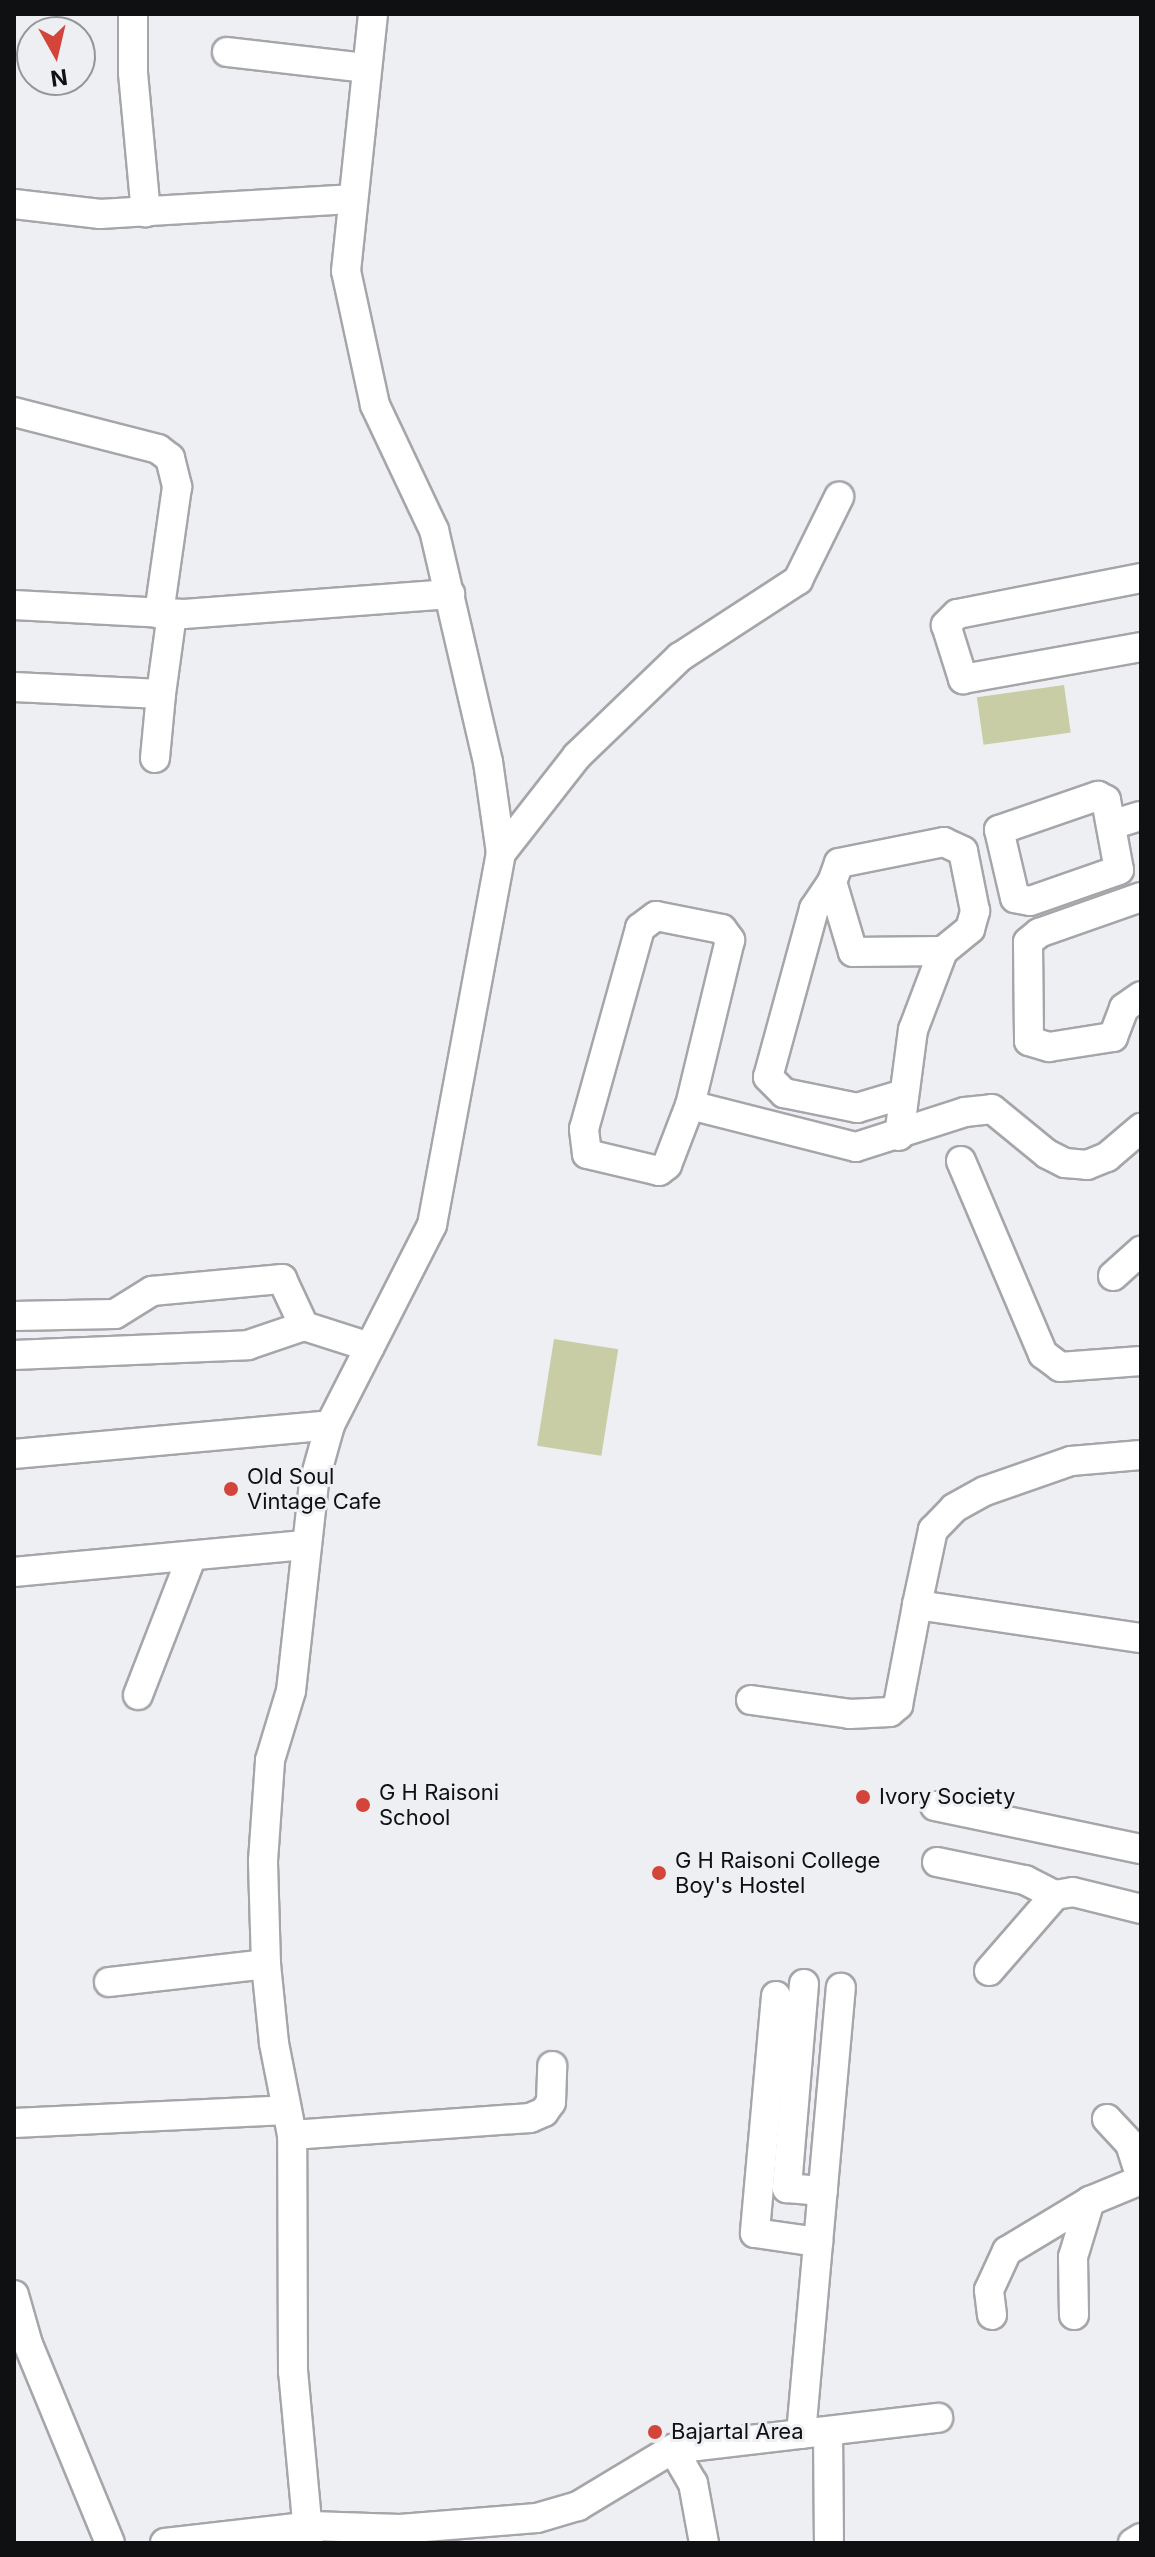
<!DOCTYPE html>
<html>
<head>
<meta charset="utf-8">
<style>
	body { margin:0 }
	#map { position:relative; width:1155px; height:2557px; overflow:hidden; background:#eeeff3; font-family:Inter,sans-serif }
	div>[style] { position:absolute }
	.green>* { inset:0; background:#c8cda5; transform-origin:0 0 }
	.roads { filter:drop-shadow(2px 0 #a6a6aa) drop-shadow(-2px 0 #a6a6aa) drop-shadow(0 2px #a6a6aa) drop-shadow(0 -2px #a6a6aa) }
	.minor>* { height:28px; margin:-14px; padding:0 14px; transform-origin:14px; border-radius:14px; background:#fff }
	.dots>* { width:22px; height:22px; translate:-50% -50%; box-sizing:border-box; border:4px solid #eeeff3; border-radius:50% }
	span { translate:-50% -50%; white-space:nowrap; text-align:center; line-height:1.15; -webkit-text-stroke:6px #eeeff3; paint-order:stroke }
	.poi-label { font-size:22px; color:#0f1011 }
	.left { translate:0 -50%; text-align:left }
	.frame { position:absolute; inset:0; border:16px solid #0f1011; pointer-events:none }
	.north { position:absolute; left:16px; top:16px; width:80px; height:80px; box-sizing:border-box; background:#eeeff3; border:2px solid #959699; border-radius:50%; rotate:172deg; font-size:22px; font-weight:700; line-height:32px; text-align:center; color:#0f1011 }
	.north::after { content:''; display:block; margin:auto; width:28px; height:36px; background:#d3453b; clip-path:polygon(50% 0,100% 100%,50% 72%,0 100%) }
</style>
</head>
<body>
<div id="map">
	<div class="green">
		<i style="left:1064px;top:685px;width:48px;height:88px;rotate:82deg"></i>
		<i style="left:554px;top:1339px;width:65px;height:108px;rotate:9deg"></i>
	</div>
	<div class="roads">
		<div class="minor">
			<i style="left:133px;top:14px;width:59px;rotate:90deg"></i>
			<i style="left:133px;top:73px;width:140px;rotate:84.7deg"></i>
			<i style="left:227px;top:52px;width:140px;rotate:6.6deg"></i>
			<i style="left:14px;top:204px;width:87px;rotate:6.6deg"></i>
			<i style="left:100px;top:214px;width:251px;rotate:-3.4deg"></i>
			<i style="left:14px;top:412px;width:149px;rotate:14.4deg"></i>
			<i style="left:158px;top:449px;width:15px;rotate:37deg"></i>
			<i style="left:170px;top:458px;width:30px;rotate:76deg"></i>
			<i style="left:177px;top:487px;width:128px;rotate:98.1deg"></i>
			<i style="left:1141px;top:578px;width:187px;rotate:168.9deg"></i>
			<i style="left:957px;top:614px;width:16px;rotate:135deg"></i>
			<i style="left:946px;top:625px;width:57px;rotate:72.5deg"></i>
			<i style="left:963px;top:679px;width:181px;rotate:-10.2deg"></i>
			<i style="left:14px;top:605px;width:170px;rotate:3deg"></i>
			<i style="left:184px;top:614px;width:267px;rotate:-4.3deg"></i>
			<i style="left:14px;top:687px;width:147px;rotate:2.7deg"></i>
			<i style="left:161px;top:694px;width:81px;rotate:-82.2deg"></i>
			<i style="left:155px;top:758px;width:64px;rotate:-84.6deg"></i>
			<i style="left:1098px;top:796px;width:9px;rotate:27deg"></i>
			<i style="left:1106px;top:800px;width:71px;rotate:79.5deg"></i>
			<i style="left:1119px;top:870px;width:94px;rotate:160.8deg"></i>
			<i style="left:1030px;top:901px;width:15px;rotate:-169deg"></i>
			<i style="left:1015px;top:898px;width:70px;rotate:-103.2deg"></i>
			<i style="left:999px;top:830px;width:105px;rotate:-19deg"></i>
			<i style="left:1111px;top:825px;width:31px;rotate:-17deg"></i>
			<i style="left:501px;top:853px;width:123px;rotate:-51.9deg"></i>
			<i style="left:577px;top:756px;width:143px;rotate:-43.9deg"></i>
			<i style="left:680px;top:657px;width:141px;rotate:-33.1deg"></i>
			<i style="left:798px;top:580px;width:93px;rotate:-63.7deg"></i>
			<i style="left:832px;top:882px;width:32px;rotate:124deg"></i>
			<i style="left:814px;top:909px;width:174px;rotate:105.3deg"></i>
			<i style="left:768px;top:1077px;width:23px;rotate:45deg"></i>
			<i style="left:784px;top:1093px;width:75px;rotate:11.6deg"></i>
			<i style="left:857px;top:1108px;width:49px;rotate:-16.6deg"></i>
			<i style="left:1141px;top:897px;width:108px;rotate:160.6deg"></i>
			<i style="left:1039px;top:933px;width:14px;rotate:141deg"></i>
			<i style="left:1028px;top:942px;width:99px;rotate:89.4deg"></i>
			<i style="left:1029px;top:1041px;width:21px;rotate:17deg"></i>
			<i style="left:1049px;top:1047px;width:65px;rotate:-8.9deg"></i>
			<i style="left:1113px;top:1037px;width:31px;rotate:-69deg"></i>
			<i style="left:1124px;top:1008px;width:21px;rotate:-35deg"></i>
			<i style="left:690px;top:1105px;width:64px;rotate:111deg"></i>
			<i style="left:667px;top:1165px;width:10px;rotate:143deg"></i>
			<i style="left:659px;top:1171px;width:74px;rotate:-166.7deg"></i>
			<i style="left:587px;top:1154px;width:25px;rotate:-97deg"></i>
			<i style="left:584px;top:1129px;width:209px;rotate:-74.4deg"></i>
			<i style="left:640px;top:928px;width:20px;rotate:-37deg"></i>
			<i style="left:656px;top:916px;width:67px;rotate:11.1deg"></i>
			<i style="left:722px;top:929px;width:14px;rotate:54deg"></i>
			<i style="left:730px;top:940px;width:170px;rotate:103.6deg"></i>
			<i style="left:690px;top:1105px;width:171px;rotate:14.2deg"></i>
			<i style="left:856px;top:1147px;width:114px;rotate:-17.8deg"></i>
			<i style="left:965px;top:1112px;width:27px;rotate:-6deg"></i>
			<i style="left:992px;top:1109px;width:71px;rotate:39.3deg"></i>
			<i style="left:1047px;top:1154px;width:20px;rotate:27deg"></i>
			<i style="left:1065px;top:1163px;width:22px;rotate:5deg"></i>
			<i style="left:1087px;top:1165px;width:22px;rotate:-22deg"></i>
			<i style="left:1107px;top:1157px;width:45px;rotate:-40.5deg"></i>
			<i style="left:899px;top:1136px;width:107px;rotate:-82.5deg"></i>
			<i style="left:913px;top:1030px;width:85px;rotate:-69.2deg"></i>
			<i style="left:943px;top:951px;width:35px;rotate:-39deg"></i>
			<i style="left:970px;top:929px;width:19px;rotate:-74deg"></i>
			<i style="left:975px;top:911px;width:61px;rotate:-101.3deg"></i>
			<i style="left:963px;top:851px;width:21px;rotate:-155deg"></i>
			<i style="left:944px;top:842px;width:107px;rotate:168.7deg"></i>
			<i style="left:839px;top:863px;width:20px;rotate:110deg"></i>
			<i style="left:832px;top:882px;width:73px;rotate:73.3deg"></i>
			<i style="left:853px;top:952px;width:90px;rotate:-0.6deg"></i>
			<i style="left:961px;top:1161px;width:210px;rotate:67deg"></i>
			<i style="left:1043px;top:1354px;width:21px;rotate:37deg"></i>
			<i style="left:1060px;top:1367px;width:81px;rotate:-4.2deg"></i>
			<i style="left:1113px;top:1276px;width:38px;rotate:-42deg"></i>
			<i style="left:14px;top:1316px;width:101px;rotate:-1.1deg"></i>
			<i style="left:115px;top:1314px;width:44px;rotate:-31.9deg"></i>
			<i style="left:152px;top:1291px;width:131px;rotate:-5.3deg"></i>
			<i style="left:282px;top:1279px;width:52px;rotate:64.9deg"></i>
			<i style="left:14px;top:1355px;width:234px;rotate:-2.4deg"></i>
			<i style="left:248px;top:1345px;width:59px;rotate:-18.7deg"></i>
			<i style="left:304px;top:1326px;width:69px;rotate:17.7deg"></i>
			<i style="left:14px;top:1454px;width:317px;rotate:-5.2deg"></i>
			<i style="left:14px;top:1572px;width:294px;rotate:-5.3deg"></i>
			<i style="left:917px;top:1605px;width:77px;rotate:-78deg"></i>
			<i style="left:933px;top:1530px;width:30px;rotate:-46deg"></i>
			<i style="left:954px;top:1508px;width:35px;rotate:-29deg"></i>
			<i style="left:985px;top:1491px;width:91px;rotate:-19.2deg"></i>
			<i style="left:1071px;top:1461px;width:70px;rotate:-4.9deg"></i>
			<i style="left:138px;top:1695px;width:149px;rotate:-68.8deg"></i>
			<i style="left:751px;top:1700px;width:100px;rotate:8deg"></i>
			<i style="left:850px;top:1714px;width:40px;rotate:-2.9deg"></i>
			<i style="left:890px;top:1712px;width:11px;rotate:-41deg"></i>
			<i style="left:898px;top:1705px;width:102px;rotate:-79.2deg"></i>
			<i style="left:917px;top:1605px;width:226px;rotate:8.4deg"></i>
			<i style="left:935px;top:1806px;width:210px;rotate:11.8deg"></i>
			<i style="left:937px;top:1862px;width:90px;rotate:11.6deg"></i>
			<i style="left:1025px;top:1880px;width:34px;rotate:27deg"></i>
			<i style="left:989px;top:1971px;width:101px;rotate:-49deg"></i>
			<i style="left:1055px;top:1895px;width:18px;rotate:-9deg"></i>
			<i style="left:1073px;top:1892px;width:70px;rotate:14deg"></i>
			<i style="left:109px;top:1982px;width:158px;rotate:-6.5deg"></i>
			<i style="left:804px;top:1984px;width:205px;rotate:94.8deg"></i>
			<i style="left:787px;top:2188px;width:36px;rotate:5deg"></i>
			<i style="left:776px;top:1996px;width:238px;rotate:95.1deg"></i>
			<i style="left:755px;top:2233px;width:64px;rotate:8.1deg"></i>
			<i style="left:1107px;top:2119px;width:34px;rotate:47deg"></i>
			<i style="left:1130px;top:2144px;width:29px;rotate:72deg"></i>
			<i style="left:14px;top:2123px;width:273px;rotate:-2.7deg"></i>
			<i style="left:292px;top:2135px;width:239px;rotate:-4.1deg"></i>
			<i style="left:530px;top:2118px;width:15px;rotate:-23deg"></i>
			<i style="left:544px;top:2112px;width:12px;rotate:-55deg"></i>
			<i style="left:551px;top:2102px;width:36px;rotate:-88deg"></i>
			<i style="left:14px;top:2295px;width:51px;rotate:74.1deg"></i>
			<i style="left:28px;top:2344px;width:215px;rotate:67.6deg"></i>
			<i style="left:992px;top:2315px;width:25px;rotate:-97deg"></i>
			<i style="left:989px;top:2290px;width:43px;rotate:-65.2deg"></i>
			<i style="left:1007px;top:2251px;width:97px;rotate:-31.1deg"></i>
			<i style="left:1090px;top:2201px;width:55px;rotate:-22.4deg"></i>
			<i style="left:1074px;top:2315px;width:58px;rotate:-91deg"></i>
			<i style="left:1073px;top:2257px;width:59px;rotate:-73.1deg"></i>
			<i style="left:828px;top:2431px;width:112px;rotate:89.5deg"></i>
			<i style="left:801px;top:2434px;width:448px;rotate:-84.9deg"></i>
			<i style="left:673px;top:2449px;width:39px;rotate:60deg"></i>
			<i style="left:693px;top:2483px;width:61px;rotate:79.6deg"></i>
			<i style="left:165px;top:2543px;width:147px;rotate:-6.6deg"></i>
			<i style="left:311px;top:2526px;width:89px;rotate:1.9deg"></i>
			<i style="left:400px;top:2529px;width:137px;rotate:-4.6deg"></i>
			<i style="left:537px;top:2518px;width:43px;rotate:-16.3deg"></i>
			<i style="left:578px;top:2506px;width:111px;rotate:-31deg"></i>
			<i style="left:673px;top:2449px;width:267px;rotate:-6.7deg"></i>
			<i style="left:309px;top:2543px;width:172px;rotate:-95.3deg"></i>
			<i style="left:293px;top:2372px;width:237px;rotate:-90.2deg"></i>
			<i style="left:292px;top:2135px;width:94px;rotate:-101.1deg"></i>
			<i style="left:274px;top:2043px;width:79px;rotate:-95.8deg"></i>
			<i style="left:266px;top:1964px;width:103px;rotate:-91.7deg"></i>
			<i style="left:263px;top:1861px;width:101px;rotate:-86deg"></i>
			<i style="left:270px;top:1760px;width:72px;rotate:-73.1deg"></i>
			<i style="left:291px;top:1691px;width:210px;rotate:-83.7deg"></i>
			<i style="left:314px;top:1482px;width:59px;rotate:-74.3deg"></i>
			<i style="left:330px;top:1425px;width:225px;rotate:-63deg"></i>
			<i style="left:432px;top:1225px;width:378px;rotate:-79.5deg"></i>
			<i style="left:501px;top:853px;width:92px;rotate:-98.1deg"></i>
			<i style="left:488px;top:762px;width:238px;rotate:-103.1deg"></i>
			<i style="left:434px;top:530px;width:138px;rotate:-115.3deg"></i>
			<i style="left:375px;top:405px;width:137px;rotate:-102.2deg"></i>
			<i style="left:346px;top:271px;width:258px;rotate:-84deg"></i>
			<i style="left:1133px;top:2543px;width:9px;rotate:-32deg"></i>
		</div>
	</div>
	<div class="dots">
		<i style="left:231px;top:1489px;background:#d3453b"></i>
		<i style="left:863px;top:1797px;background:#d3453b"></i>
		<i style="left:363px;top:1805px;background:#d3453b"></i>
		<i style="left:659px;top:1873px;background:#d3453b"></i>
		<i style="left:655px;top:2432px;background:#d3453b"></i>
	</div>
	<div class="poi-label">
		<span class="left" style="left:247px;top:1489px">Old Soul<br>Vintage Cafe</span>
		<span class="left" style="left:379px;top:1805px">G H Raisoni<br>School</span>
		<span class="left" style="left:879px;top:1797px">Ivory Society</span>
		<span class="left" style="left:675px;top:1873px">G H Raisoni College<br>Boy's Hostel</span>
		<span class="left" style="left:671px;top:2432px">Bajartal Area</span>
	</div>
	<div class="frame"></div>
	<div class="north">N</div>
</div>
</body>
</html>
